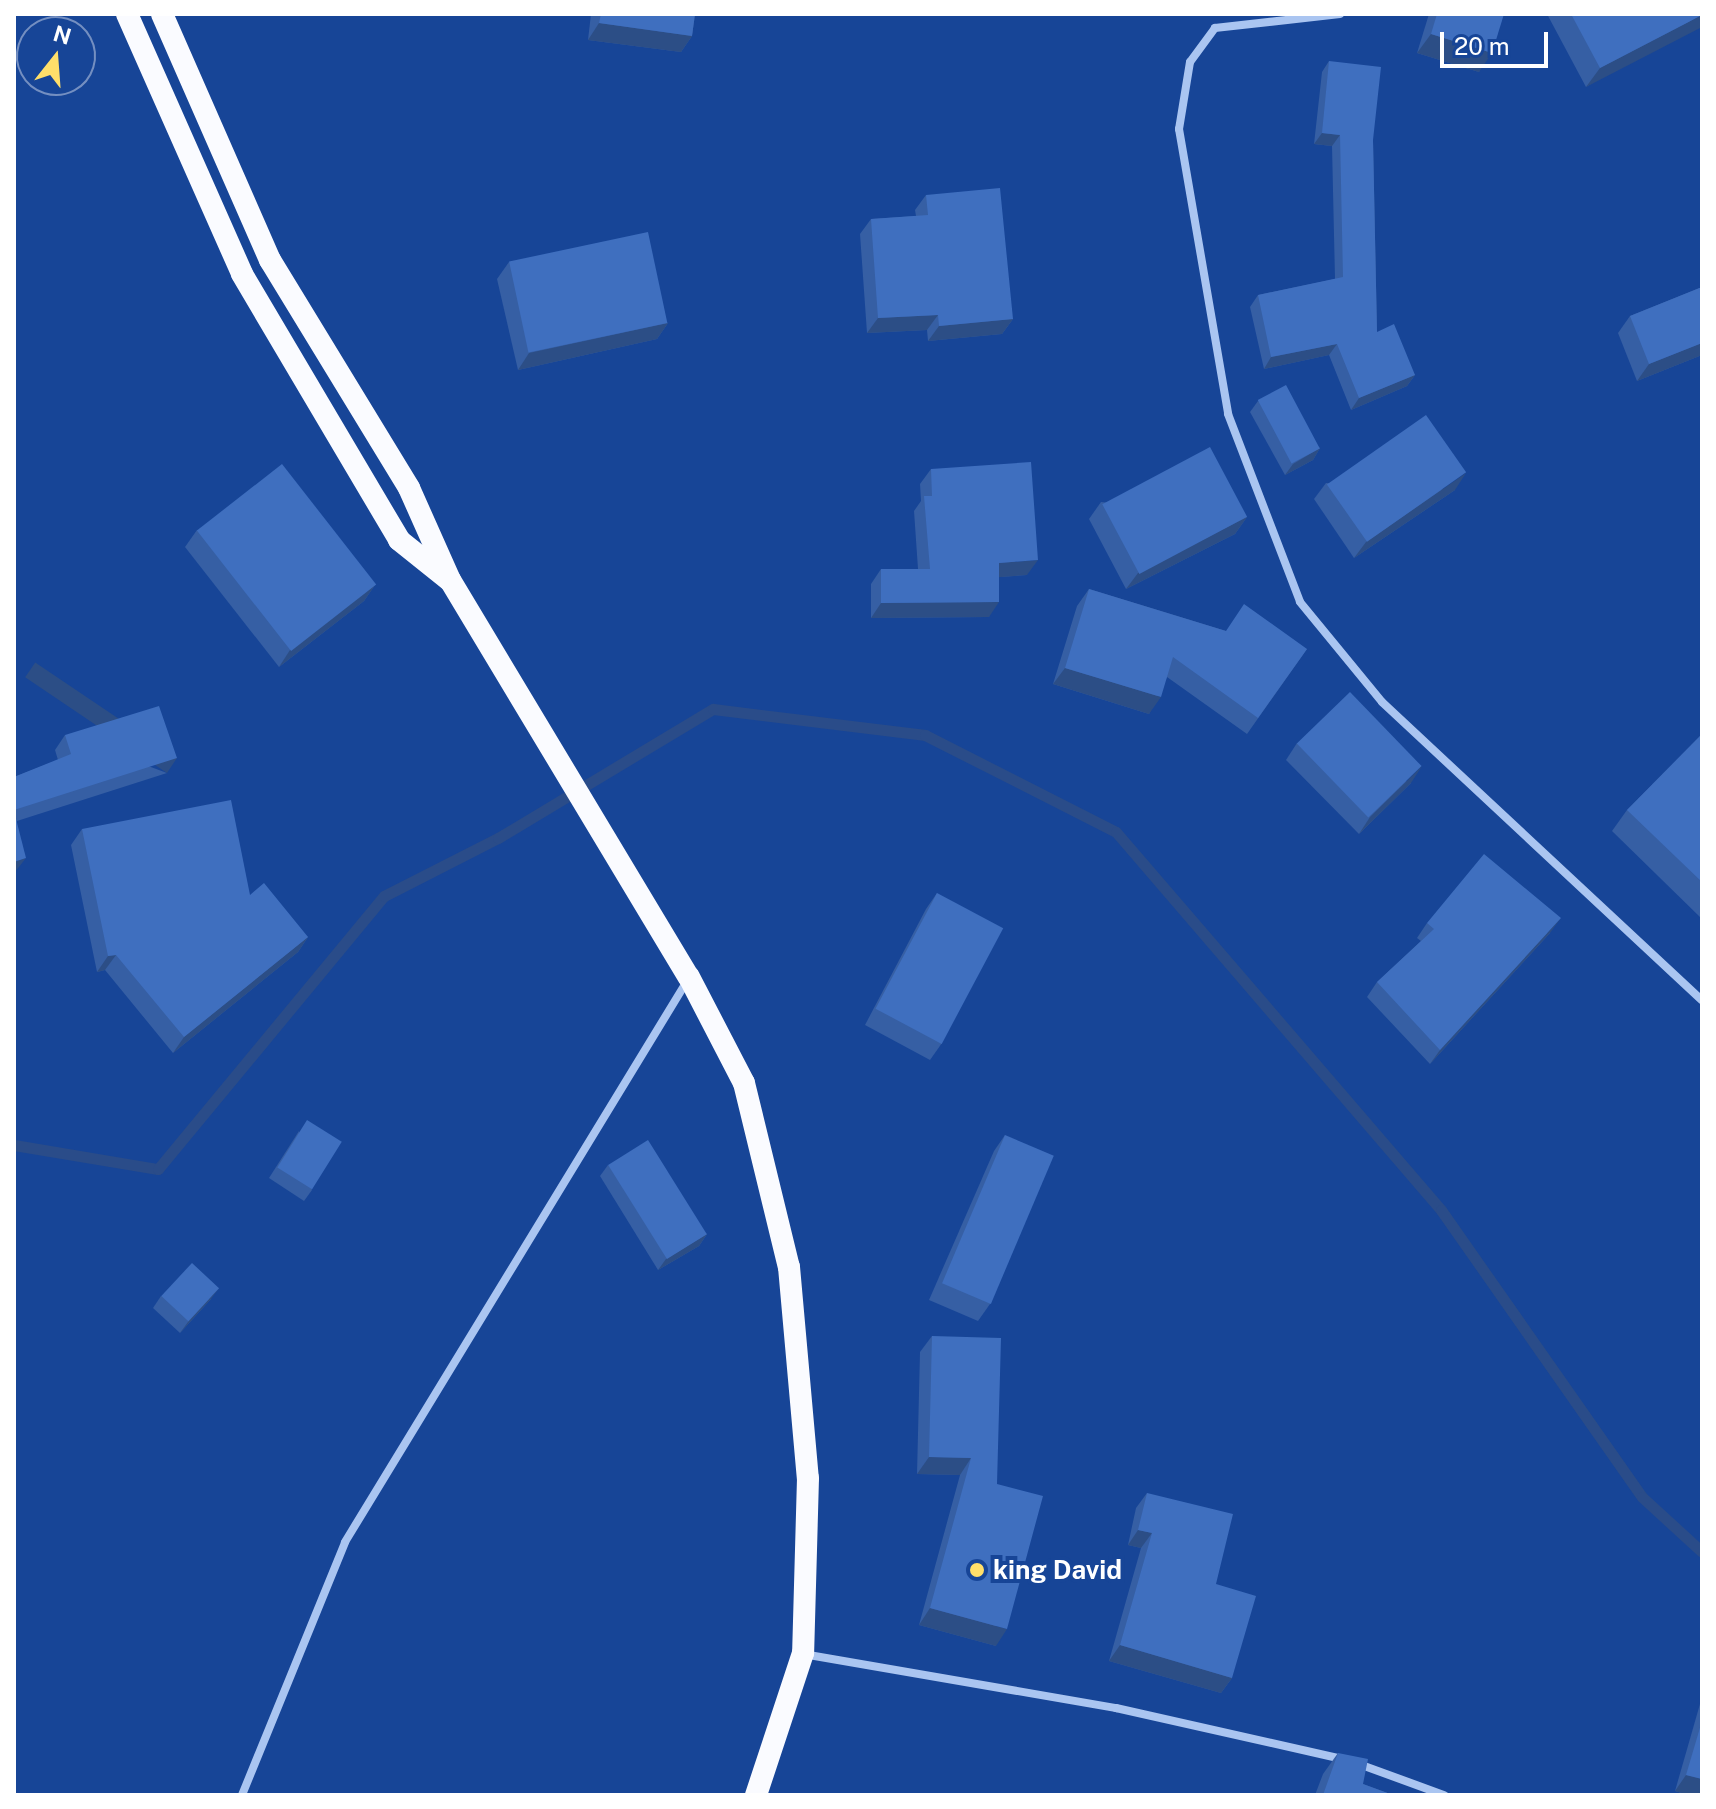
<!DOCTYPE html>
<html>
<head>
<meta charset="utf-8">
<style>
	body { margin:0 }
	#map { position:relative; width:1716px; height:1809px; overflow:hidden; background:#174597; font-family:"Public Sans",sans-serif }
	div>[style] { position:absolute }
	.stream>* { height:11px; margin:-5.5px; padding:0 5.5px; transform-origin:5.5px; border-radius:5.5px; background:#2a4c89 }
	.minor>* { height:8px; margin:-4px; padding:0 4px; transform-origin:4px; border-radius:4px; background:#aac5f1 }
	.trunk>* { height:22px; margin:-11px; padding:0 11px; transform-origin:11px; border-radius:11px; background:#fafbff }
	.wall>* { inset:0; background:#365fa4 }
	.shaded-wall>* { inset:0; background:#2c4e86; transform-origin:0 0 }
	.building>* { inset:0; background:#3f6fbf; transform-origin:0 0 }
	.dots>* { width:22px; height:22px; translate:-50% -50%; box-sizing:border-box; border:4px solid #174597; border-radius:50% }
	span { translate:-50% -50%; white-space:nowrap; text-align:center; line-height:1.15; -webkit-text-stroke:8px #174597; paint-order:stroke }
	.poi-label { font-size:26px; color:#fff; font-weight:700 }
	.left { translate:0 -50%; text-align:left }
	.frame { position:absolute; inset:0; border:16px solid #fff; pointer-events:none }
	.north { position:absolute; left:16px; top:16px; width:80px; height:80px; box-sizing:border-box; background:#174597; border:2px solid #748fc1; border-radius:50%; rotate:17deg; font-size:22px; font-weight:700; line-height:32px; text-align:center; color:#fff }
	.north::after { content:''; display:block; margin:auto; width:28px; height:36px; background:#ffdf6a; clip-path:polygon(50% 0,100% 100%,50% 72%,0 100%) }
	.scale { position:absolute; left:1440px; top:32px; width:108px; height:36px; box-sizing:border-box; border:4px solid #fff; border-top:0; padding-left:10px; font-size:24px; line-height:28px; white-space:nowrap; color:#fff; -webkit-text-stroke:6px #174597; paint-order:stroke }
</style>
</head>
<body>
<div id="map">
	<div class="stream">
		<i style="left:14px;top:1145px;width:146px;rotate:9.5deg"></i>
		<i style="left:158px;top:1169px;width:354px;rotate:-50.4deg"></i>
		<i style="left:384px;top:896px;width:128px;rotate:-27deg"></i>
		<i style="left:498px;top:838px;width:251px;rotate:-31deg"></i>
		<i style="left:713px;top:709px;width:214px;rotate:7deg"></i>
		<i style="left:925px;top:735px;width:214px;rotate:26.9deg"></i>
		<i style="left:1116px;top:832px;width:499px;rotate:49.3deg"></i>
		<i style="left:1441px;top:1210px;width:350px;rotate:55deg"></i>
		<i style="left:1642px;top:1497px;width:81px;rotate:42.5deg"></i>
	</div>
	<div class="minor">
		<i style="left:1340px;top:14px;width:126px;rotate:173.6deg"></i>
		<i style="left:1215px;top:28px;width:42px;rotate:126.3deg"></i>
		<i style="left:1190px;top:62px;width:68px;rotate:99.3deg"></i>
		<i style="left:1179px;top:129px;width:289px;rotate:80.2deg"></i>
		<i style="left:1228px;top:414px;width:201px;rotate:69deg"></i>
		<i style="left:1300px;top:602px;width:129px;rotate:50.6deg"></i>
		<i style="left:1382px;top:702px;width:437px;rotate:43deg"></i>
		<i style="left:803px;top:1654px;width:318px;rotate:9.8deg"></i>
		<i style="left:1116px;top:1708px;width:233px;rotate:12.7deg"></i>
		<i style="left:1356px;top:1763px;width:94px;rotate:20deg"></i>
		<i style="left:242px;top:1795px;width:273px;rotate:-67.8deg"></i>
		<i style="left:345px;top:1542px;width:657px;rotate:-58.63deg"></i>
	</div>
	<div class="trunk">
		<i style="left:127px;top:14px;width:284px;rotate:66.1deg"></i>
		<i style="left:242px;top:274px;width:309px;rotate:59.4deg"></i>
		<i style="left:399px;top:540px;width:64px;rotate:38.7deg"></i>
		<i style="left:162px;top:14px;width:269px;rotate:66.3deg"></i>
		<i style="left:270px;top:260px;width:267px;rotate:58.6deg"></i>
		<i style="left:409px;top:488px;width:101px;rotate:66deg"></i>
		<i style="left:450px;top:580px;width:463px;rotate:59deg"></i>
		<i style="left:689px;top:977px;width:119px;rotate:62.6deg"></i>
		<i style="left:744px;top:1083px;width:189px;rotate:76.3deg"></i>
		<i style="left:789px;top:1267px;width:212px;rotate:84.9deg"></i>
		<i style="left:808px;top:1478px;width:175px;rotate:91.6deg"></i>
		<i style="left:803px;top:1653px;width:150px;rotate:108.3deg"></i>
	</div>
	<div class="wall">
		<i style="clip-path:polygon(591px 14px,695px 14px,692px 36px,681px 52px,588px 40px)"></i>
		<i style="clip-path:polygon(1429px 14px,1504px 14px,1479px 72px,1417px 53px)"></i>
		<i style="clip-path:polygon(1547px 14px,1702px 14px,1586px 87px)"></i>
		<i style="clip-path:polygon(1329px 61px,1373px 140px,1377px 332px,1415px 375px,1407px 386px,1351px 410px,1329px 355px,1264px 369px,1250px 307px,1258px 295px,1335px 279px,1332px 146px,1314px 144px,1322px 72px)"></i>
		<i style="clip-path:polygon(926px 195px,1013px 319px,1002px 334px,928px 341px,927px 330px,867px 333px,860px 234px,871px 219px,916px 216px,915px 210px)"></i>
		<i style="clip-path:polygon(509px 262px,668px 323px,657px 339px,518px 370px,497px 279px)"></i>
		<i style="clip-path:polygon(1702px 287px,1702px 355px,1637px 381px,1618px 333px,1630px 316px)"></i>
		<i style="clip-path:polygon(1258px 401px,1320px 448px,1313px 460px,1285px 475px,1250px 412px)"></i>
		<i style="clip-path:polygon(931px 469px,1027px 575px,999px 577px,989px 617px,871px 618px,871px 584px,881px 569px,918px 569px,914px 511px,921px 501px,920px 484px)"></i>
		<i style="clip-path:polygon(1326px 483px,1455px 490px,1354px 558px,1314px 499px)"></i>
		<i style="clip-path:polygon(1101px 502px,1247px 517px,1235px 534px,1126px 589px,1089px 519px)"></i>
		<i style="clip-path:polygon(197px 530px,375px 585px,364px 601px,279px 667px,185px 547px)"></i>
		<i style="clip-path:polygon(1089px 589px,1226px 631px,1307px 649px,1247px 734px,1167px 677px,1149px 714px,1053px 684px,1077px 606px)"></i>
		<i style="clip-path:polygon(1702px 734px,1702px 919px,1612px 831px,1627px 810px)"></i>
		<i style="clip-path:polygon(65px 735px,167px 773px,17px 821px,15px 872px,14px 873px,14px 777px,58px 760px,55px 750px)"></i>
		<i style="clip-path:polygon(1297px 743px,1411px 783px,1359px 834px,1286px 760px)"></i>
		<i style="clip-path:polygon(82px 829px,250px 895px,308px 937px,298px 952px,173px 1053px,105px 970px,97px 972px,71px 845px)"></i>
		<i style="clip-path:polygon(937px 893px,942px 1043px,930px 1060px,865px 1025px,926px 909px)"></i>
		<i style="clip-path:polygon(1427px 923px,1550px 933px,1430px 1064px,1367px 997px,1377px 982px,1421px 941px,1417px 938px)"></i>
		<i style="clip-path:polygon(299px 1131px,312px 1190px,304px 1201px,269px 1178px)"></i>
		<i style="clip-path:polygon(1005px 1135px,990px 1304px,978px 1321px,929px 1300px,994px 1151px)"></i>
		<i style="clip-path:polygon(608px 1165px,707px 1234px,699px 1246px,658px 1270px,600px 1176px)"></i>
		<i style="clip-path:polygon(161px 1296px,211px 1299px,180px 1333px,153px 1308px)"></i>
		<i style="clip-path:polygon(932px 1336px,997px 1484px,996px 1646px,919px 1625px,960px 1475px,917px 1474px,920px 1352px)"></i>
		<i style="clip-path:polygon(1147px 1493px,1216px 1584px,1232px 1678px,1221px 1693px,1109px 1661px,1141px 1548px,1128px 1545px,1136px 1508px)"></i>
		<i style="clip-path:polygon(1702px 1697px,1702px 1795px,1688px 1795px,1675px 1791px)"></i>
		<i style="clip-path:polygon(1338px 1753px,1363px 1784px,1393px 1795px,1315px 1795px,1323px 1774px)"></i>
	</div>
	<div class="shaded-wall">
		<i style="clip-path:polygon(1702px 15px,1702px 27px,1586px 87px,1600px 68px)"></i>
		<i style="clip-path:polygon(599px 23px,692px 36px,681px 52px,588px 40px)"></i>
		<i style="clip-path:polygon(1431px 34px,1492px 53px,1479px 72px,1417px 53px)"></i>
		<i style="clip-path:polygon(1322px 133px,1340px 135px,1332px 146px,1314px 144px)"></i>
		<i style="clip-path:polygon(938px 315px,927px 330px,867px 333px,878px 318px)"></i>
		<i style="clip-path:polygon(1013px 319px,1002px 334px,928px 341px,939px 326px)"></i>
		<i style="clip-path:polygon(668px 323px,657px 339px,518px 370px,529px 353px)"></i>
		<i style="clip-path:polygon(1702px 343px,1702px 355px,1637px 381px,1649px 364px)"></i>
		<i style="clip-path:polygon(1337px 344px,1329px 355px,1264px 369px,1271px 357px)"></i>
		<i style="clip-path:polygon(1415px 375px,1407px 386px,1351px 410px,1359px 398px)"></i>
		<i style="clip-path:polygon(1320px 448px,1313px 460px,1285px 475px,1293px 464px)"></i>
		<i style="clip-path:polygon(1466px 473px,1455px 490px,1354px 558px,1366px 542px)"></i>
		<i style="clip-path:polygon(1247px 517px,1235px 534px,1126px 589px,1138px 573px)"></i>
		<i style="clip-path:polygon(1038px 560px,1027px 575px,988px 578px,999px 563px)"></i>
		<i style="clip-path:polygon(375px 585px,364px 601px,279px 667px,290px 650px)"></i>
		<i style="clip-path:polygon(999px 602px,989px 617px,871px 618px,881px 603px)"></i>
		<i style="clip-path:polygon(1065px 668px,1161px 697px,1149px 714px,1053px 684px)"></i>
		<i style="left:177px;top:758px;width:18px;height:171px;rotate:124deg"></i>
		<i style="clip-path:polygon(1422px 766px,1411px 783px,1359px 834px,1370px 817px)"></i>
		<i style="clip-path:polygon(26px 858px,15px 872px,14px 873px,14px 862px)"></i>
		<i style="clip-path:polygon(1561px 918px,1550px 933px,1430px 1064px,1440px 1050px)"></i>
		<i style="clip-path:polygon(308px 937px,298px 952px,173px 1053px,184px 1037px)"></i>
		<i style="clip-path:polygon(116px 955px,105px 970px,97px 972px,108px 956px)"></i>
		<i style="clip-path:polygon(707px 1234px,699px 1246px,658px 1270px,666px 1259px)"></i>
		<i style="clip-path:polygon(219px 1288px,211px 1299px,180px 1333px,188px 1322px)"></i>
		<i style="clip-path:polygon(929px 1457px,971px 1458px,960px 1475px,917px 1474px)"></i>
		<i style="clip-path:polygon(1138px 1530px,1152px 1533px,1141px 1548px,1128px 1545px)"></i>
		<i style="clip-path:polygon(930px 1608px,1007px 1629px,996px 1646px,919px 1625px)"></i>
		<i style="clip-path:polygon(1120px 1645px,1232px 1678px,1221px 1693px,1109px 1661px)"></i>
		<i style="clip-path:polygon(1686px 1775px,1702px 1779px,1702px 1795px,1688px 1795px,1675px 1791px)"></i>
	</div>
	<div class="building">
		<i style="clip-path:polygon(601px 14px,695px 14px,692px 36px,599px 23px)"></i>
		<i style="clip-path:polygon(1437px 14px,1504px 14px,1492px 53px,1431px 34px)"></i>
		<i style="clip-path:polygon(1571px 14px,1702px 14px,1702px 15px,1600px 68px)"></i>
		<i style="clip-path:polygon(1329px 61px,1381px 67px,1373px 140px,1377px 332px,1394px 324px,1415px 375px,1359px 398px,1337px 344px,1271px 357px,1258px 295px,1343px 277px,1340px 135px,1322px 133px)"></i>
		<i style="clip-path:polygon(1000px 188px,1013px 319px,939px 326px,938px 315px,878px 318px,871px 219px,928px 215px,926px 195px)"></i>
		<i style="left:648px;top:232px;width:93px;height:142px;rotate:78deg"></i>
		<i style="clip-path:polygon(1702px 287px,1702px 343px,1649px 364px,1630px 316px)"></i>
		<i style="left:1286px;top:385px;width:72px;height:32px;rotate:62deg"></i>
		<i style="left:1426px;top:415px;width:70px;height:121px;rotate:55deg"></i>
		<i style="left:1210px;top:447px;width:79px;height:122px;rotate:62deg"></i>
		<i style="clip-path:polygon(1031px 462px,1038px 560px,999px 563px,999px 602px,881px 603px,881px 569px,930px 569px,924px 496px,932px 496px,931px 469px)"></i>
		<i style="left:282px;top:464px;width:153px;height:108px;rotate:52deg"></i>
		<i style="clip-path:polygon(1089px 589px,1226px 631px,1244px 604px,1307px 649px,1258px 718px,1173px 657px,1161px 697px,1065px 668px)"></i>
		<i style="left:1350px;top:692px;width:103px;height:74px;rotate:46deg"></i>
		<i style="clip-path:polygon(159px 706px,177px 758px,14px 810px,14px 777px,71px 754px,65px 735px)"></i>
		<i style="clip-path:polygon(1702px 734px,1702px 882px,1627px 810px)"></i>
		<i style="clip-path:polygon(231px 800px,250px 895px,264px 883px,308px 937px,184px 1037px,116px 955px,108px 956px,82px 829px)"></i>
		<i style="clip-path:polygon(14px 811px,26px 858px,14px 862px)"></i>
		<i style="clip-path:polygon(1484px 854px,1561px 918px,1440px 1050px,1377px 982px,1434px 929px,1427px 923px)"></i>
		<i style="left:937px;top:893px;width:75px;height:131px;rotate:28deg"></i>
		<i style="left:307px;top:1120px;width:41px;height:56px;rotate:32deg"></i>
		<i style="left:1005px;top:1135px;width:53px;height:161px;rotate:23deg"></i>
		<i style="left:648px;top:1140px;width:111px;height:47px;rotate:58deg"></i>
		<i style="left:192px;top:1263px;width:37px;height:45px;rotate:43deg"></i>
		<i style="clip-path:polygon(932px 1336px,1001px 1338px,997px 1484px,1043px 1496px,1007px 1629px,930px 1608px,971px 1458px,929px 1457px)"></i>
		<i style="clip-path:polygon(1147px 1493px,1233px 1514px,1216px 1584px,1256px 1596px,1232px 1678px,1120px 1645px,1152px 1533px,1138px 1530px)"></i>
		<i style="clip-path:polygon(1702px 1721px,1702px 1779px,1686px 1775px)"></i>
		<i style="clip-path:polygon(1338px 1753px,1368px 1759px,1363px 1784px,1393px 1795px,1323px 1795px)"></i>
	</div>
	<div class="dots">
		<i style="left:977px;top:1570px;background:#ffdf6a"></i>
	</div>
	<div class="poi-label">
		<span class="left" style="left:993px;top:1570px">king David</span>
	</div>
	<div class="frame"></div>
	<div class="north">N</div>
	<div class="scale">20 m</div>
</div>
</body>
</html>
